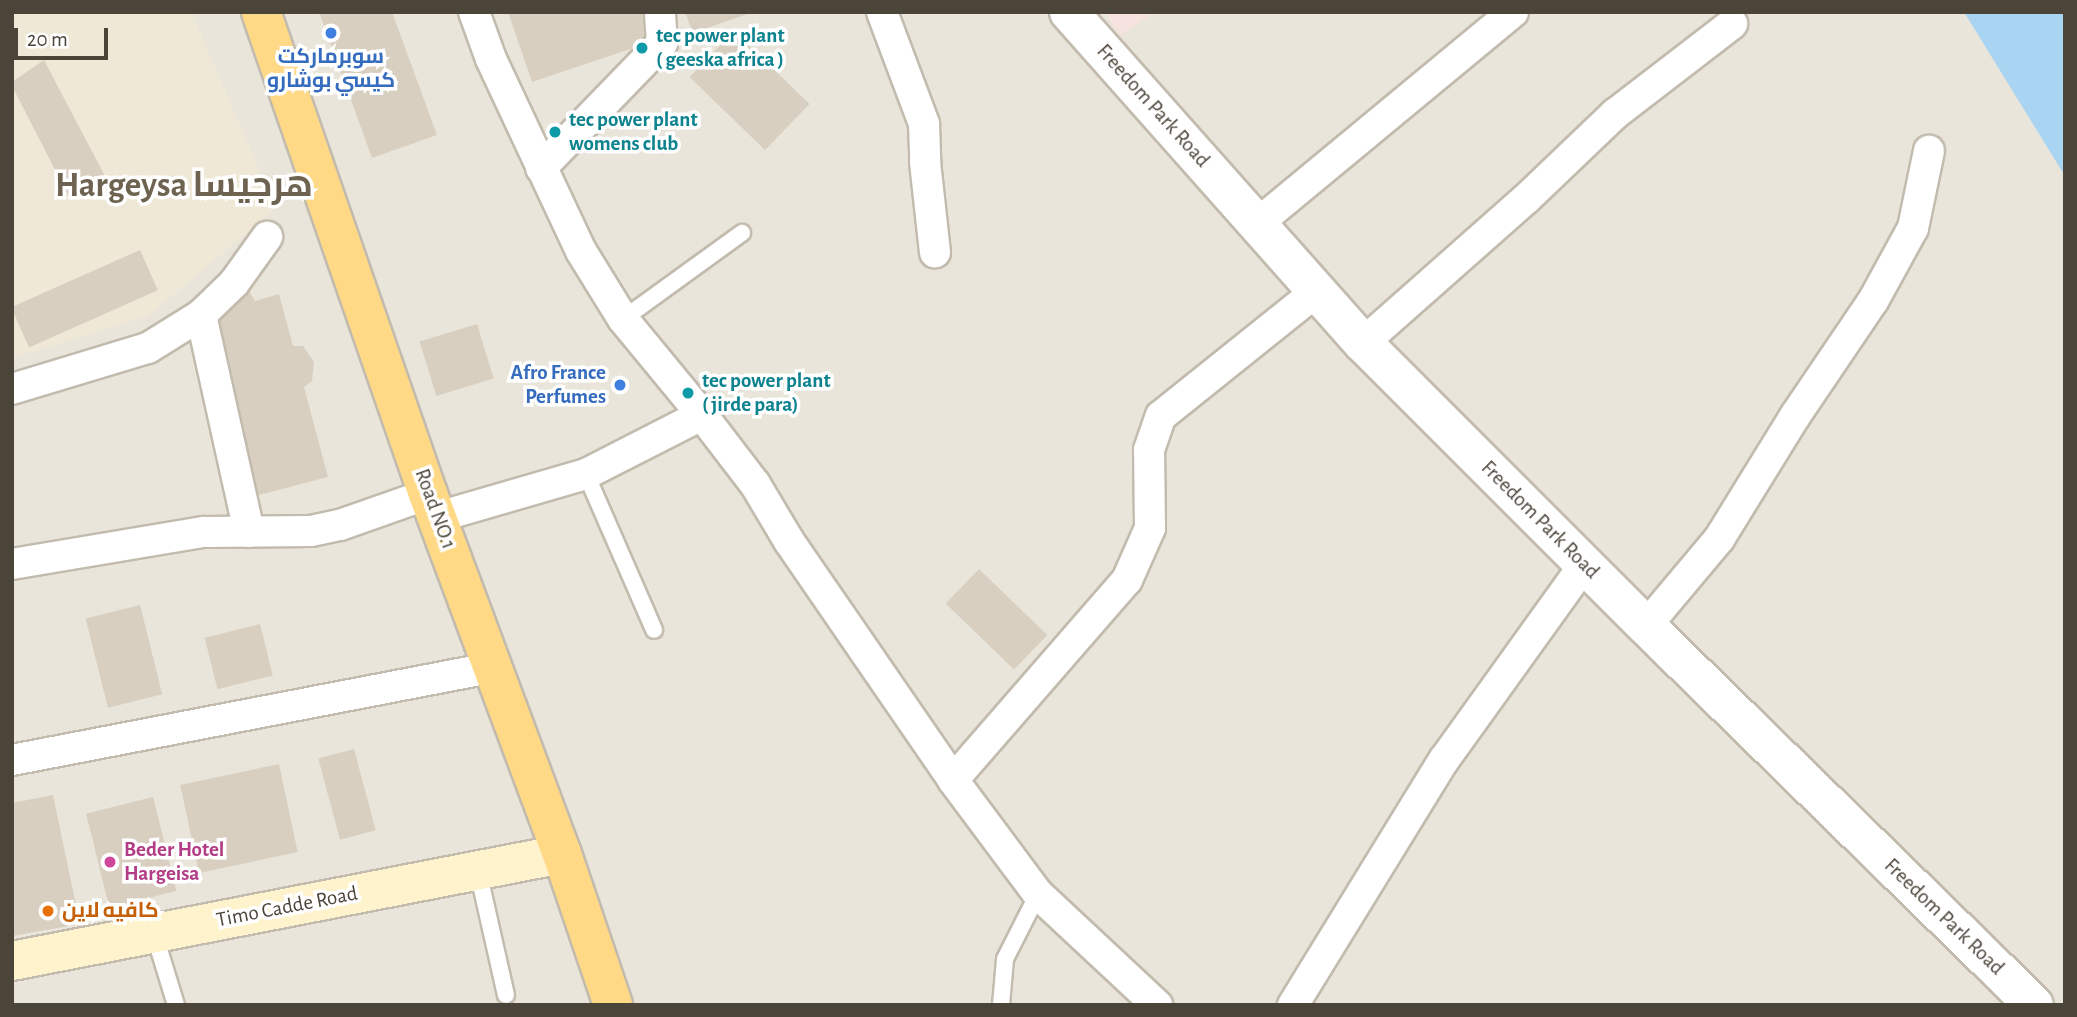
<!DOCTYPE html>
<html>
<head>
<meta charset="utf-8">
<style>
	body { margin:0 }
	#map { position:relative; width:2077px; height:1017px; overflow:hidden; background:#f6f3ec; font-family:"Alegreya Sans",Cairo,sans-serif }
	div>[style] { position:absolute }
	.residential>* { inset:0; background:#eae5da; transform-origin:0 0 }
	.education>* { inset:0; background:#efe8d6 }
	.medical>* { inset:0; background:#f6e3e0 }
	.water>* { inset:0; background:#a9d4f2 }
	.building>* { inset:0; background:#d8cfc1; transform-origin:0 0 }
	.roads { filter:drop-shadow(2px 0 #c2bbae) drop-shadow(-2px 0 #c2bbae) drop-shadow(0 2px #c2bbae) drop-shadow(0 -2px #c2bbae) }
	.service>* { height:16px; margin:-8px; padding:0 8px; transform-origin:8px; border-radius:8px; background:#fff }
	.minor>* { height:30px; margin:-15px; padding:0 15px; transform-origin:15px; border-radius:15px; background:#fff }
	.tertiary>* { height:38px; margin:-19px; padding:0 19px; transform-origin:19px; border-radius:19px; background:#fff }
	.secondary>* { height:38px; margin:-19px; padding:0 19px; transform-origin:19px; border-radius:19px; background:#fff3cd }
	.trunk>* { height:38px; margin:-19px; padding:0 19px; transform-origin:19px; border-radius:19px; background:#ffd985 }
	.dots>* { width:19px; height:19px; translate:-50% -50%; box-sizing:border-box; border:4px solid #fff; border-radius:50% }
	span { translate:-50% -50%; white-space:nowrap; text-align:center; line-height:1.15; -webkit-text-stroke:7px #fff; paint-order:stroke }
	.culture-label { font-size:21px; color:#0d838f; font-weight:700 }
	.left { translate:0 -50%; text-align:left }
	.shop-label { font-size:21px; color:#366cbe; font-weight:700 }
	.right { translate:-100% -50%; text-align:right }
	.street-label { font-size:21px; color:#4b4439 }
	.hotel-label { font-size:21px; color:#b23c85; font-weight:700 }
	.food-label { font-size:21px; color:#c56008; font-weight:700 }
	.town-label { font-size:35px; color:#6e6250; font-weight:700 }
	.frame { position:absolute; inset:0; border:14px solid #4b4439; pointer-events:none }
	.scale { position:absolute; left:14px; top:28px; width:94px; height:32px; box-sizing:border-box; border:4px solid #4b4439; border-top:0; padding-left:9px; font-size:21px; line-height:24px; white-space:nowrap; color:#4b4439; -webkit-text-stroke:5px #fff; paint-order:stroke }
</style>
</head>
<body>
<div id="map">
	<div class="residential">
		<i style="left:12px;top:12px;width:2053px;height:993px"></i>
	</div>
	<div class="education">
		<i style="clip-path:polygon(12px 12px,191px 12px,276px 208px,148px 316px,12px 358px)"></i>
	</div>
	<div class="medical">
		<i style="clip-path:polygon(1106px 12px,1155px 12px,1119px 36px)"></i>
	</div>
	<div class="water">
		<i style="clip-path:polygon(1964px 12px,2065px 12px,2065px 176px)"></i>
	</div>
	<div class="building">
		<i style="clip-path:polygon(319px 12px,392px 12px,437px 135px,372px 158px)"></i>
		<i style="clip-path:polygon(508px 12px,642px 12px,651px 42px,532px 82px)"></i>
		<i style="clip-path:polygon(685px 12px,750px 12px,750px 13px,693px 33px)"></i>
		<i style="left:734px;top:31px;width:105px;height:64px;rotate:44deg"></i>
		<i style="clip-path:polygon(44px 60px,106px 178px,69px 197px,12px 86px,12px 82px)"></i>
		<i style="left:140px;top:250px;width:44px;height:141px;rotate:66deg"></i>
		<i style="clip-path:polygon(241px 288px,249px 291px,255px 301px,279px 294px,293px 346px,303px 346px,314px 362px,312px 381px,304px 387px,328px 477px,255px 496px,206px 314px)"></i>
		<i style="left:477px;top:324px;width:57px;height:60px;rotate:73deg"></i>
		<i style="left:979px;top:569px;width:95px;height:48px;rotate:44deg"></i>
		<i style="left:140px;top:605px;width:92px;height:56px;rotate:76deg"></i>
		<i style="left:260px;top:624px;width:53px;height:57px;rotate:76deg"></i>
		<i style="left:354px;top:749px;width:84px;height:37px;rotate:75deg"></i>
		<i style="left:279px;top:764px;width:90px;height:101px;rotate:78deg"></i>
		<i style="clip-path:polygon(53px 795px,80px 924px,12px 936px,12px 803px)"></i>
		<i style="left:153px;top:797px;width:97px;height:69px;rotate:76deg"></i>
	</div>
	<div class="roads">
		<div class="service">
			<i style="left:623px;top:319px;width:147px;rotate:-35.9deg"></i>
			<i style="left:586px;top:474px;width:170px;rotate:66.4deg"></i>
			<i style="left:478px;top:871px;width:127px;rotate:77.3deg"></i>
			<i style="left:154px;top:933px;width:75px;rotate:73deg"></i>
			<i style="left:1001px;top:1005px;width:46px;rotate:-85deg"></i>
			<i style="left:1005px;top:959px;width:73px;rotate:-63.1deg"></i>
		</div>
		<div class="minor">
			<i style="left:474px;top:12px;width:50px;rotate:70.1deg"></i>
			<i style="left:491px;top:59px;width:212px;rotate:64.9deg"></i>
			<i style="left:581px;top:251px;width:80px;rotate:58.3deg"></i>
			<i style="left:623px;top:319px;width:124px;rotate:50.5deg"></i>
			<i style="left:882px;top:12px;width:120px;rotate:69.4deg"></i>
			<i style="left:924px;top:124px;width:38px;rotate:88deg"></i>
			<i style="left:925px;top:162px;width:91px;rotate:83.7deg"></i>
			<i style="left:541px;top:168px;width:174px;rotate:-45.9deg"></i>
			<i style="left:662px;top:43px;width:31px;rotate:-94deg"></i>
			<i style="left:1258px;top:223px;width:331px;rotate:-39.6deg"></i>
			<i style="left:201px;top:315px;width:222px;rotate:77.5deg"></i>
			<i style="left:1363px;top:343px;width:217px;rotate:-41.5deg"></i>
			<i style="left:1526px;top:199px;width:123px;rotate:-43.7deg"></i>
			<i style="left:1615px;top:114px;width:148px;rotate:-37.6deg"></i>
			<i style="left:12px;top:389px;width:142px;rotate:-16.8deg"></i>
			<i style="left:148px;top:348px;width:62px;rotate:-31.9deg"></i>
			<i style="left:201px;top:315px;width:46px;rotate:-44.1deg"></i>
			<i style="left:234px;top:283px;width:57px;rotate:-54.3deg"></i>
			<i style="left:438px;top:517px;width:154px;rotate:-16.2deg"></i>
			<i style="left:586px;top:474px;width:130px;rotate:-27deg"></i>
			<i style="left:702px;top:415px;width:87px;rotate:52.5deg"></i>
			<i style="left:755px;top:484px;width:66px;rotate:59.2deg"></i>
			<i style="left:789px;top:541px;width:290px;rotate:55.5deg"></i>
			<i style="left:953px;top:780px;width:142px;rotate:53.3deg"></i>
			<i style="left:1038px;top:894px;width:163px;rotate:43deg"></i>
			<i style="left:12px;top:564px;width:195px;rotate:-9.5deg"></i>
			<i style="left:204px;top:532px;width:107px;rotate:-0.5deg"></i>
			<i style="left:311px;top:531px;width:30px;rotate:-12deg"></i>
			<i style="left:340px;top:525px;width:93px;rotate:-19.4deg"></i>
			<i style="left:1646px;top:626px;width:114px;rotate:-50deg"></i>
			<i style="left:1719px;top:539px;width:145px;rotate:-58.3deg"></i>
			<i style="left:1795px;top:416px;width:139px;rotate:-55.9deg"></i>
			<i style="left:1873px;top:301px;width:83px;rotate:-61.3deg"></i>
			<i style="left:1913px;top:228px;width:79px;rotate:-78.3deg"></i>
			<i style="left:12px;top:760px;width:489px;rotate:-10.9deg"></i>
			<i style="left:953px;top:780px;width:265px;rotate:-49deg"></i>
			<i style="left:1127px;top:580px;width:57px;rotate:-66.1deg"></i>
			<i style="left:1150px;top:528px;width:78px;rotate:-90.7deg"></i>
			<i style="left:1149px;top:450px;width:36px;rotate:-71deg"></i>
			<i style="left:1161px;top:416px;width:201px;rotate:-38.7deg"></i>
			<i style="left:1293px;top:1005px;width:288px;rotate:-58.4deg"></i>
			<i style="left:1444px;top:760px;width:240px;rotate:-54.3deg"></i>
		</div>
		<div class="tertiary">
			<i style="left:1069px;top:12px;width:443px;rotate:48.4deg"></i>
			<i style="left:1363px;top:343px;width:400px;rotate:45deg"></i>
			<i style="left:1646px;top:626px;width:542px;rotate:44.33deg"></i>
		</div>
		<div class="secondary">
			<i style="left:12px;top:961px;width:560px;rotate:-11.01deg"></i>
		</div>
		<div class="trunk">
			<i style="left:261px;top:12px;width:510px;rotate:70.89deg"></i>
			<i style="left:428px;top:494px;width:384px;rotate:69.6deg"></i>
			<i style="left:562px;top:854px;width:159px;rotate:71.3deg"></i>
		</div>
	</div>
	<div class="dots">
		<i style="left:331px;top:33px;background:#3f7fe0"></i>
		<i style="left:642px;top:48px;background:#0f9aa8"></i>
		<i style="left:555px;top:132px;background:#0f9aa8"></i>
		<i style="left:620px;top:385px;background:#3f7fe0"></i>
		<i style="left:688px;top:393px;background:#0f9aa8"></i>
		<i style="left:110px;top:862px;background:#d1479c"></i>
		<i style="left:48px;top:911px;background:#e8710a"></i>
	</div>
	<div class="culture-label">
		<span class="left" style="left:656px;top:48px">tec power plant<br>( geeska africa )</span>
		<span class="left" style="left:569px;top:132px">tec power plant<br>womens club</span>
		<span class="left" style="left:702px;top:393px">tec power plant<br>( jirde para)</span>
	</div>
	<div class="shop-label">
		<span style="left:331px;top:69px">سوبرماركت<br>كيسي بوشارو</span>
		<span class="right" style="left:606px;top:385px">Afro France<br>Perfumes</span>
	</div>
	<div class="street-label">
		<span style="left:1153px;top:106px;rotate:48deg">Freedom Park Road</span>
		<span style="left:435px;top:509px;rotate:70deg">Road NO.1</span>
		<span style="left:1540px;top:520px;rotate:45deg">Freedom Park Road</span>
		<span style="left:287px;top:907px;rotate:-11deg">Timo Cadde Road</span>
		<span style="left:1944px;top:917px;rotate:44deg">Freedom Park Road</span>
	</div>
	<div class="hotel-label">
		<span class="left" style="left:124px;top:862px">Beder Hotel<br>Hargeisa</span>
	</div>
	<div class="food-label">
		<span class="left" style="left:62px;top:911px">كافيه لاين</span>
	</div>
	<div class="town-label">
		<span style="left:184px;top:186px">Hargeysa هرجيسا</span>
	</div>
	<div class="frame"></div>
	<div class="scale">20 m</div>
</div>
</body>
</html>
